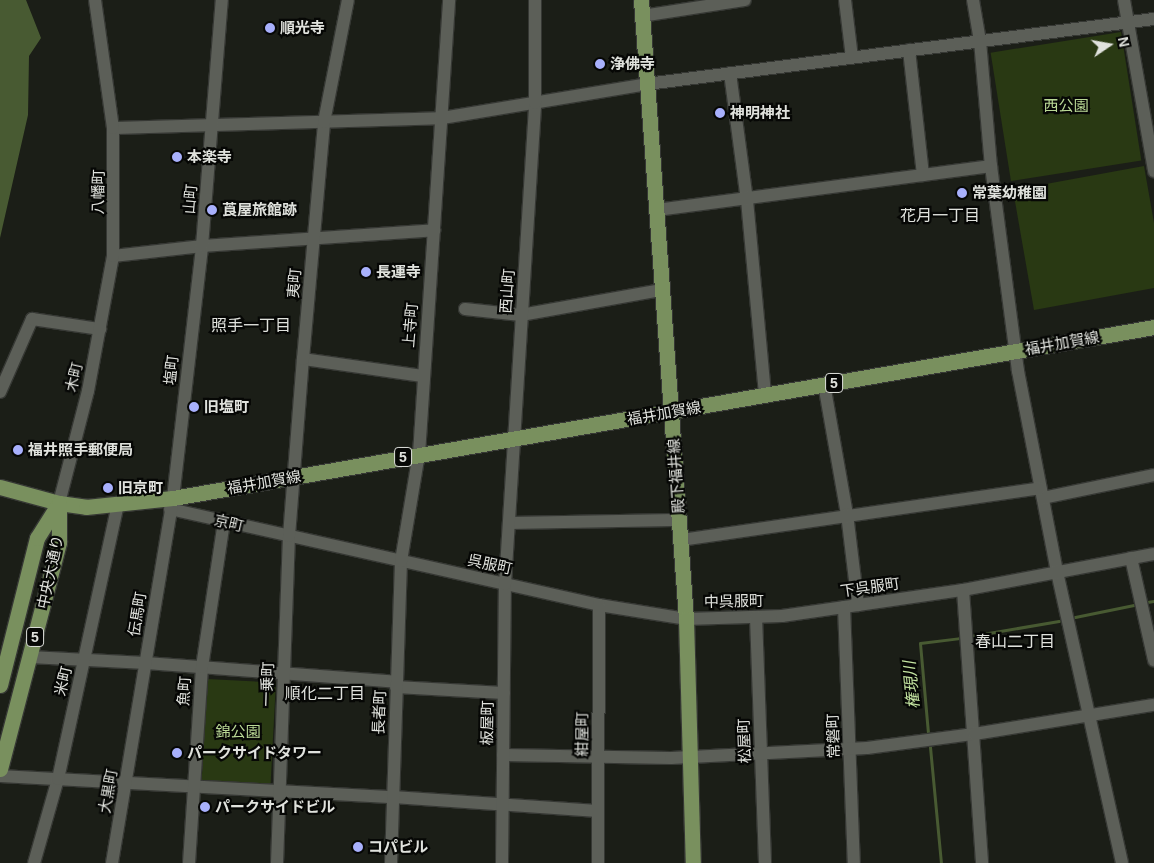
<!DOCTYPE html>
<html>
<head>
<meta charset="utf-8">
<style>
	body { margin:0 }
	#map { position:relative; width:1154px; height:863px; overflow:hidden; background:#1b1e17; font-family:Arial,"Noto Sans JP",sans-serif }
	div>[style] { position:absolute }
	.green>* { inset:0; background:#293913; transform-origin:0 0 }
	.water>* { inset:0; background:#485a32 }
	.stream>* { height:3px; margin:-1.5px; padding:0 1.5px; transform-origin:1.5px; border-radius:1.5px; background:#485a32 }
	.roads { filter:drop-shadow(1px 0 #363834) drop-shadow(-1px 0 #363834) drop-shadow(0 1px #363834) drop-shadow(0 -1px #363834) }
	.minor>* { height:12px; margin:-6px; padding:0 6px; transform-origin:6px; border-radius:6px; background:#5c5f58 }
	.major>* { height:15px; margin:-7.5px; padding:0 7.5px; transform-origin:7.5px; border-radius:7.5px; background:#79905e }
	.dots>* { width:14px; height:14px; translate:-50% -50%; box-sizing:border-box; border:2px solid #060705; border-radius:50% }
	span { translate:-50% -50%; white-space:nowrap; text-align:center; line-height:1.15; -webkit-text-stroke:4.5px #060705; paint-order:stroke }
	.shield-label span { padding:1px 4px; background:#060705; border:1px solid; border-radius:4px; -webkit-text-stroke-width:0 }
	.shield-label { font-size:14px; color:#e0e2dd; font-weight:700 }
	.poi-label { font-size:15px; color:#e0e2dd; font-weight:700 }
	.left { translate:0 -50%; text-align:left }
	.park-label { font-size:15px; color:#bad996 }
	.street-label { font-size:15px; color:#e0e2dd }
	.neighbourhood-label { font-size:16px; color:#e0e2dd }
	.water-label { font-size:16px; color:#c4e4a1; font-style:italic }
	.north { position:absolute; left:1084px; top:20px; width:50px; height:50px; -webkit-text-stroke:4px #060705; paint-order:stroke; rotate:78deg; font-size:14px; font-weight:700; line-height:20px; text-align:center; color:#e0e2dd }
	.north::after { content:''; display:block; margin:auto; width:18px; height:22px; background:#e0e2dd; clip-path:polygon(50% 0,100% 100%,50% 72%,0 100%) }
</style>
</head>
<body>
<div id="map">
	<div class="green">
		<i style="left:1121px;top:32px;width:130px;height:132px;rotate:81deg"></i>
		<i style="clip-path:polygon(1144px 166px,1154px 223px,1154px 288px,1034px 310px,1013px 190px)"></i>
		<i style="left:207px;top:679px;width:69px;height:103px;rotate:3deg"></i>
	</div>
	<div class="water">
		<i style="clip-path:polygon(0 0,26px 0,41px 38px,29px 56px,28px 115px,0 238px)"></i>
	</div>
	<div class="stream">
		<i style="left:1147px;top:602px;width:7px;rotate:-8deg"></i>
		<i style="left:1075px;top:617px;width:60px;rotate:-11.5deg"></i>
		<i style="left:971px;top:636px;width:89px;rotate:-9.7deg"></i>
		<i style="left:928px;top:733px;width:90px;rotate:-95.1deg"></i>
		<i style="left:920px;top:643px;width:38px;rotate:-7deg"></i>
		<i style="left:930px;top:747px;width:117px;rotate:84.6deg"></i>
	</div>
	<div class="roads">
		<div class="minor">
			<i style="left:845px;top:0;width:58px;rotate:83.1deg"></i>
			<i style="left:973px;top:0;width:42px;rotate:80.3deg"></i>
			<i style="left:980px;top:41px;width:125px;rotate:85deg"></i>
			<i style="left:991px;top:166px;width:207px;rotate:82.5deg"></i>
			<i style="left:1018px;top:371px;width:205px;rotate:79deg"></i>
			<i style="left:1057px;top:572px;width:298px;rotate:77.4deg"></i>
			<i style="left:1124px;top:0;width:174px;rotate:80deg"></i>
			<i style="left:642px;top:16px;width:104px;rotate:-8.8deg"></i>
			<i style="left:909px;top:50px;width:126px;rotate:83.6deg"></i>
			<i style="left:730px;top:73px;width:128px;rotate:82.4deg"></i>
			<i style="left:747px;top:200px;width:196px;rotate:84.7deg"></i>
			<i style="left:113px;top:128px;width:329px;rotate:-1.7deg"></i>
			<i style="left:442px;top:118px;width:208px;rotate:-9.4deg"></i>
			<i style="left:647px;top:84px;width:511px;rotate:-7.31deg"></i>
			<i style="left:657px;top:210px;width:337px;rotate:-7.5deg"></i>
			<i style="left:113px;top:256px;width:90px;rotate:-6.4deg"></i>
			<i style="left:202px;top:246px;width:233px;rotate:-3.9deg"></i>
			<i style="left:465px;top:309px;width:56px;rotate:6.1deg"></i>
			<i style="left:521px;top:315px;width:143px;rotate:-10.1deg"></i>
			<i style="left:303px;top:359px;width:120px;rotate:8.1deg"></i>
			<i style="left:824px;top:384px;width:132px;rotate:80deg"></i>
			<i style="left:847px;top:514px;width:92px;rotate:83.1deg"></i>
			<i style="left:0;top:392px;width:80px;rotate:-66.3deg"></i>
			<i style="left:32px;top:319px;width:69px;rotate:8.4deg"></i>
			<i style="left:1043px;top:498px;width:113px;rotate:-11.7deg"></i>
			<i style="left:59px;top:503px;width:116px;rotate:-75.5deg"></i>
			<i style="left:88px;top:391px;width:137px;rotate:-79.5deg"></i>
			<i style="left:113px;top:256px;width:128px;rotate:-90deg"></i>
			<i style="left:113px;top:128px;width:129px;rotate:-98deg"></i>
			<i style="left:170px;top:509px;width:440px;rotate:12.6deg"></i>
			<i style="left:599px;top:605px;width:88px;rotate:9.1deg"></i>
			<i style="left:686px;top:619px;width:96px;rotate:-1.8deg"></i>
			<i style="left:782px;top:616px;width:183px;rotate:-8.2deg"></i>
			<i style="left:963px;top:590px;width:194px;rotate:-10.7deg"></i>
			<i style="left:509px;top:523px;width:170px;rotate:-1deg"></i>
			<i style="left:681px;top:540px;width:363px;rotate:-8.2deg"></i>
			<i style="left:1131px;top:558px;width:105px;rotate:77.3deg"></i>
			<i style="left:963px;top:590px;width:274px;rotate:86deg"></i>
			<i style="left:844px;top:607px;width:256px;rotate:87.8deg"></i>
			<i style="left:756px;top:617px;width:246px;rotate:87.9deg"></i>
			<i style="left:30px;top:657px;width:116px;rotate:3deg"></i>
			<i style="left:146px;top:663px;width:251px;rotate:4.3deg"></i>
			<i style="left:396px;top:687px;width:108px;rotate:3.2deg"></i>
			<i style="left:503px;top:755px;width:168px;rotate:1deg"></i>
			<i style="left:671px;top:758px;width:196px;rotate:-2.9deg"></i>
			<i style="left:867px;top:748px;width:108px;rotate:-7.5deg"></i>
			<i style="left:974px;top:734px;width:182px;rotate:-9.2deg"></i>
			<i style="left:0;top:776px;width:394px;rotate:3.1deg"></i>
			<i style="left:393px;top:797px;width:205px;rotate:3.9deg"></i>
			<i style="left:34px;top:863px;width:87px;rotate:-74.1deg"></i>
			<i style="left:58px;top:779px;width:281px;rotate:-77.7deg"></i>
			<i style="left:112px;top:863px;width:370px;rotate:-80.5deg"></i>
			<i style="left:173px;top:498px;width:254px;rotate:-83.4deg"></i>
			<i style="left:202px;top:246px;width:247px;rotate:-85.4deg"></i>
			<i style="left:189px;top:863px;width:196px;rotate:-86.2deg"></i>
			<i style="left:202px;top:667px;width:147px;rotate:-81.4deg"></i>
			<i style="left:277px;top:863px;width:327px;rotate:-87.9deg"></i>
			<i style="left:289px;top:536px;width:178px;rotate:-85.5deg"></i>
			<i style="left:303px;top:359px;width:238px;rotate:-84.9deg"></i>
			<i style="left:324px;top:122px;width:124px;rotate:-78.9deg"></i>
			<i style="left:391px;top:863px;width:302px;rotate:-88.1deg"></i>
			<i style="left:401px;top:561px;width:109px;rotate:-80.5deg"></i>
			<i style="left:419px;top:454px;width:455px;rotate:-86.2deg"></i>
			<i style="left:502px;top:863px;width:279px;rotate:-89.4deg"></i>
			<i style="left:505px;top:584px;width:482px;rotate:-86.4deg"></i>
			<i style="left:535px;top:103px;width:103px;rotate:-90deg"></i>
			<i style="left:598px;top:863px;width:258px;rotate:-89.8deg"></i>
		</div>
		<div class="major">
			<i style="left:641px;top:0;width:621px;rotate:85.84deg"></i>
			<i style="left:686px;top:619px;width:244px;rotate:88.4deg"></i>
			<i style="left:0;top:487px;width:61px;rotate:15.2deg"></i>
			<i style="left:59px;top:503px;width:27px;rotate:8deg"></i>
			<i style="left:86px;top:507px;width:87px;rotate:-5.9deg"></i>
			<i style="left:173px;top:498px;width:996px;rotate:-9.89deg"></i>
			<i style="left:0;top:685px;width:152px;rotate:-75.9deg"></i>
			<i style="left:37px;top:538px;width:41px;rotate:-57.8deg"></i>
			<i style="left:0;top:769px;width:235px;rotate:-75.4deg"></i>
			<i style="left:59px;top:542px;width:39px;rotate:-90deg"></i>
		</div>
	</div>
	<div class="dots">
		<i style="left:270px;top:28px;background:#a8b0fc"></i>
		<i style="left:600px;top:64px;background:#a8b0fc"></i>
		<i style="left:720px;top:113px;background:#a8b0fc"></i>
		<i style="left:177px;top:157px;background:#a8b0fc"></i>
		<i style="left:962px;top:193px;background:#a8b0fc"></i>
		<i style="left:212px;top:210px;background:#a8b0fc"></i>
		<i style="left:366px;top:272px;background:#a8b0fc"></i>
		<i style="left:194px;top:407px;background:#a8b0fc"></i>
		<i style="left:18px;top:450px;background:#a8b0fc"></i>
		<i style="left:108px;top:488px;background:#a8b0fc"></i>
		<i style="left:177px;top:753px;background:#a8b0fc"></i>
		<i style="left:205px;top:807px;background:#a8b0fc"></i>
		<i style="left:358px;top:847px;background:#a8b0fc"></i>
	</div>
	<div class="shield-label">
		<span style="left:834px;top:383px">5</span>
		<span style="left:403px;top:457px">5</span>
		<span style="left:35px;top:637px">5</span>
	</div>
	<div class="poi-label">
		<span class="left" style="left:280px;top:28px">順光寺</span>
		<span class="left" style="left:610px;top:64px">浄佛寺</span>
		<span class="left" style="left:730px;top:113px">神明神社</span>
		<span class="left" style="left:187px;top:157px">本楽寺</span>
		<span class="left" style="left:972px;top:193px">常葉幼稚園</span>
		<span class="left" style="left:222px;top:210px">莨屋旅館跡</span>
		<span class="left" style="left:376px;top:272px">長運寺</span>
		<span class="left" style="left:204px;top:407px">旧塩町</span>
		<span class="left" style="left:28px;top:450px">福井照手郵便局</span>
		<span class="left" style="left:118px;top:488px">旧京町</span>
		<span class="left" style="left:187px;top:753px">パークサイドタワー</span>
		<span class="left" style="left:215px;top:807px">パークサイドビル</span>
		<span class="left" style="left:368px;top:847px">コパビル</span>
	</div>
	<div class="park-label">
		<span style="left:1066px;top:106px">西公園</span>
		<span style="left:238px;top:732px">錦公園</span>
	</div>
	<div class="street-label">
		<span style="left:98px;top:192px;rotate:-89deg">八幡町</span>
		<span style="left:190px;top:199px;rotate:-85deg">山町</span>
		<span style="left:294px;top:283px;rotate:-85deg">夷町</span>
		<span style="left:507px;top:291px;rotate:-86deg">西山町</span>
		<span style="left:410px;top:325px;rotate:-85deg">上寺町</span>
		<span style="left:1062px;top:343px;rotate:-10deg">福井加賀線</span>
		<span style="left:171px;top:370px;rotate:-84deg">塩町</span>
		<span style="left:74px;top:377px;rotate:-77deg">木町</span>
		<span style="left:664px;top:413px;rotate:-10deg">福井加賀線</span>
		<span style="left:676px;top:476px;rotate:-94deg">殿下福井線</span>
		<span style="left:264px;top:482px;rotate:-10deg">福井加賀線</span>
		<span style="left:229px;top:523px;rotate:13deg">京町</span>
		<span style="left:490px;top:564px;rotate:12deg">呉服町</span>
		<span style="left:50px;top:572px;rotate:-78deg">中央大通り</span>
		<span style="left:870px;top:587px;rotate:-8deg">下呉服町</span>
		<span style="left:734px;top:601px;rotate:-1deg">中呉服町</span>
		<span style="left:137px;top:614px;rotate:-81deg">伝馬町</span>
		<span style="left:63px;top:681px;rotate:-77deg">米町</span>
		<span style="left:267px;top:684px;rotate:-88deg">一乗町</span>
		<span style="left:184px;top:691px;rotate:-86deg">魚町</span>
		<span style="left:379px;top:712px;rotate:-88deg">長者町</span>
		<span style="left:487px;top:723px;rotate:-89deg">板屋町</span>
		<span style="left:582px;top:734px;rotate:-90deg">紺屋町</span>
		<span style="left:833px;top:736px;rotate:-92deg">常磐町</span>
		<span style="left:744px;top:741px;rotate:-92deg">松屋町</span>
		<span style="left:108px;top:791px;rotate:-80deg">大黒町</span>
	</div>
	<div class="neighbourhood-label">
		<span style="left:940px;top:216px">花月一丁目</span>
		<span style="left:251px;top:326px">照手一丁目</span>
		<span style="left:1015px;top:642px">春山二丁目</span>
		<span style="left:325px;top:694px">順化二丁目</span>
	</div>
	<div class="water-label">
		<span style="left:912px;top:685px;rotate:-95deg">権現川</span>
	</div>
	<div class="north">N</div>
</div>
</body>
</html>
